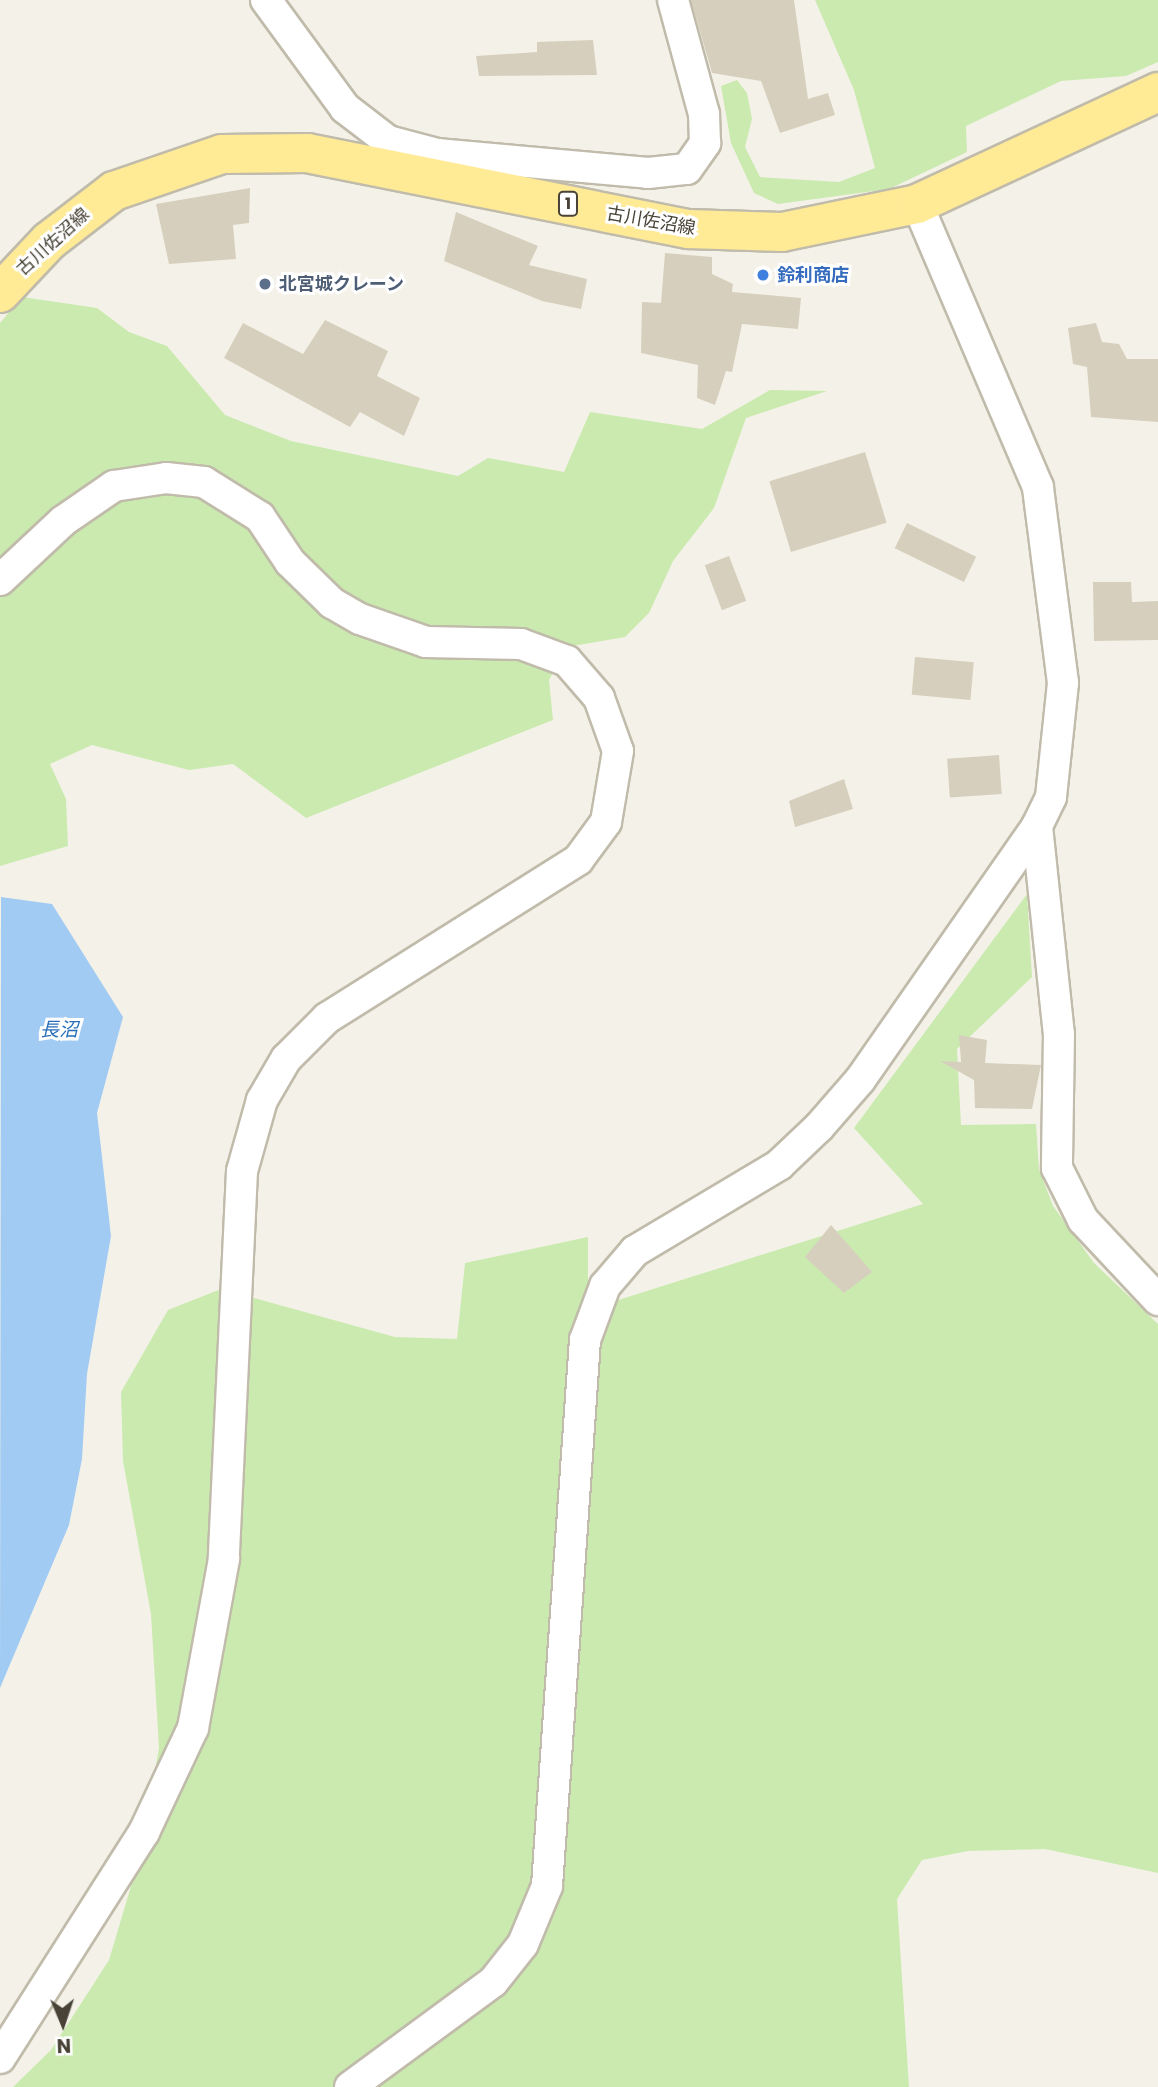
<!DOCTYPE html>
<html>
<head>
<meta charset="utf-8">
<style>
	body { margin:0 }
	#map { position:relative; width:1158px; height:2087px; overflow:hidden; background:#f4f2e8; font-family:Poppins,"Noto Sans JP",sans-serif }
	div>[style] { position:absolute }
	.green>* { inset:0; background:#caeaaf }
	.water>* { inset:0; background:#a2cbf3 }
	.building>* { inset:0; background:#d7cfbd; transform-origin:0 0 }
	.roads { filter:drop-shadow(2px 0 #c0bbaa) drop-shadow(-2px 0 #c0bbaa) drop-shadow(0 2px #c0bbaa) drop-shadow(0 -2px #c0bbaa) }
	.minor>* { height:30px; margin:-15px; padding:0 15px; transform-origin:15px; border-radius:15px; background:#fff }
	.primary>* { height:38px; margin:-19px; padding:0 19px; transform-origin:19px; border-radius:19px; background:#ffea96 }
	.dots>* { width:19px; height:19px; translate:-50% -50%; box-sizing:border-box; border:4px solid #fff; border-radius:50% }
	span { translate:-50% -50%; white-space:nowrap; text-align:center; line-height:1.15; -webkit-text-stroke:6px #fff; paint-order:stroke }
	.shield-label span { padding:2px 5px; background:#fff; border:2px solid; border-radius:5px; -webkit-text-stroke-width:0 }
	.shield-label { font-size:16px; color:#484336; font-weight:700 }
	.street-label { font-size:18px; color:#484336 }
	.shop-label { font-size:18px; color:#366cbe; font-weight:700 }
	.left { translate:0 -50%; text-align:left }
	.service-label { font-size:18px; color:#4e5e75; font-weight:700 }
	.water-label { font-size:19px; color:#2a70b9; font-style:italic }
	.north { position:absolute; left:28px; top:1989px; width:70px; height:70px; -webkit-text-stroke:5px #fff; paint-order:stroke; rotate:178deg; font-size:19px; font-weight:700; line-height:28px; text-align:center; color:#484336 }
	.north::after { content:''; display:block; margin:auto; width:24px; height:32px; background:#484336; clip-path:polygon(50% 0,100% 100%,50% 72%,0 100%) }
</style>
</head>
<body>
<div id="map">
	<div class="green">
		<i style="clip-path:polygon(815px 0,1158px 0,1158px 62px,1126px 76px,1061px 81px,966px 126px,967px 152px,889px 189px,778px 204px,754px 193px,731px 143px,721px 86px,737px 80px,747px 93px,752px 119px,745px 147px,760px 177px,839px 182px,875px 168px,854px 90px)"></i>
		<i style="clip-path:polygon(22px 297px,97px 308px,129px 332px,167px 346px,225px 415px,291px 441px,458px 476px,488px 458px,564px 472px,590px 412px,702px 429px,770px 390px,827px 391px,746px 418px,714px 508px,673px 561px,649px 613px,625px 637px,567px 647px,549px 680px,553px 720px,306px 818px,233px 764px,189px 770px,92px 745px,50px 764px,66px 799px,68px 846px,0 866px,0 323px)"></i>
		<i style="clip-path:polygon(1027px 894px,1032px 977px,957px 1049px,961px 1125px,1036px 1124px,1039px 1169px,1053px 1206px,1094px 1263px,1158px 1324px,1158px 1873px,1045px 1849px,968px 1851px,922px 1860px,897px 1899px,909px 2087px,13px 2087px,51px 2050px,109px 1960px,140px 1856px,159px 1748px,151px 1614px,123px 1461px,121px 1392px,168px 1310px,221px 1289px,395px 1337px,457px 1339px,465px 1263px,588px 1237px,588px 1285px,580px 1312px,923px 1204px,854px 1128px)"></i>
	</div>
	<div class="water">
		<i style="clip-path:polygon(1px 897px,52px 904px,123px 1017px,97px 1113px,111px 1236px,87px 1374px,82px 1459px,69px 1525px,0 1688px)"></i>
	</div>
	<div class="building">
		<i style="clip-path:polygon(691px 0,794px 0,808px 99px,828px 93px,835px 115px,780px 133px,761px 81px,712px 73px)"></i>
		<i style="clip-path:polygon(593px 40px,597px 75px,479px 76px,476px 56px,537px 52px,537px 42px)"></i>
		<i style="clip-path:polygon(250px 188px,249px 223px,233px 225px,236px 259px,169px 264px,156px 204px)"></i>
		<i style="clip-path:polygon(456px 212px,538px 246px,529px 265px,587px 279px,581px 309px,542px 301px,444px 261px)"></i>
		<i style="clip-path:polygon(665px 253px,712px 257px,712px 274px,733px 284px,732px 292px,801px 298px,798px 329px,742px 324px,732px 372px,726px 371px,715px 405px,697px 398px,698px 365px,641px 353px,642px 302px,661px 303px)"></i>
		<i style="clip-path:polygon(325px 320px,388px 351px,377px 376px,420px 398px,404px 436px,360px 412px,350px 427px,224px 358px,243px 323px,303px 354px)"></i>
		<i style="clip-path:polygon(1096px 323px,1102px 342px,1119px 344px,1127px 359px,1158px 359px,1158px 422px,1091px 417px,1087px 367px,1073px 364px,1068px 328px)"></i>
		<i style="left:865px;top:452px;width:74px;height:100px;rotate:73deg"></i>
		<i style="left:907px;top:523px;width:77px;height:28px;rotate:26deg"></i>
		<i style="left:729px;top:556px;width:48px;height:26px;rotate:69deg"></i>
		<i style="clip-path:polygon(1093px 582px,1131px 582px,1132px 602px,1158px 601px,1158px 640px,1094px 641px)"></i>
		<i style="left:915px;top:657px;width:59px;height:38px;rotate:5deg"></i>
		<i style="left:999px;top:755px;width:39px;height:52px;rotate:86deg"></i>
		<i style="clip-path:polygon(844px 779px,853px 809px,795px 827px,789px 801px)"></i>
		<i style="clip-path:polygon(959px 1035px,987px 1040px,985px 1063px,1041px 1065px,1032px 1109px,975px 1108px,974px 1080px,940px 1061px,961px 1062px)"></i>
		<i style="clip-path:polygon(831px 1225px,872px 1272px,844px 1293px,805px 1257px)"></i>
	</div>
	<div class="roads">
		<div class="minor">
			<i style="left:266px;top:0;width:134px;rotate:53.8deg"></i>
			<i style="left:345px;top:108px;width:54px;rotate:37.5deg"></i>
			<i style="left:388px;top:141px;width:51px;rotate:14.9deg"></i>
			<i style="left:430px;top:175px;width:22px;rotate:-72deg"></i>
			<i style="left:437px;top:154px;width:212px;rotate:5.1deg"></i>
			<i style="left:648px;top:173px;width:39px;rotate:-6deg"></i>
			<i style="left:687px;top:169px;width:32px;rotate:-55deg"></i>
			<i style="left:705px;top:143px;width:29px;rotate:-92deg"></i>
			<i style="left:704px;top:114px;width:118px;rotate:-105.2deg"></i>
			<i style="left:0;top:580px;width:86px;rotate:-43.1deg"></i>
			<i style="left:63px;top:521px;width:62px;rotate:-34.5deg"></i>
			<i style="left:114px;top:486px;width:53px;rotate:-8.7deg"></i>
			<i style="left:166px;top:478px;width:38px;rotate:6deg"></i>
			<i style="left:204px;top:482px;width:66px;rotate:32deg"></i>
			<i style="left:260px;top:517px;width:54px;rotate:56.3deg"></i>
			<i style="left:290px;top:562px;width:59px;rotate:44.3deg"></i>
			<i style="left:332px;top:603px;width:32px;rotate:30deg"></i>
			<i style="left:360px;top:619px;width:70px;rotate:19.2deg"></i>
			<i style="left:426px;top:642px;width:95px;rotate:1.2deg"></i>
			<i style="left:521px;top:644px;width:49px;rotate:20.3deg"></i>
			<i style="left:567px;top:661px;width:49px;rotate:49.1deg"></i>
			<i style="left:599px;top:698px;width:56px;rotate:70.3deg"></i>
			<i style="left:618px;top:751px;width:72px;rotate:99.6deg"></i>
			<i style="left:606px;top:822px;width:47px;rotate:126.4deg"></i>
			<i style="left:578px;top:860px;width:297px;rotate:147.8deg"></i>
			<i style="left:327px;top:1018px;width:58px;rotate:135deg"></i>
			<i style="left:286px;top:1059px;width:48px;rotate:120.3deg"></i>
			<i style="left:262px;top:1100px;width:74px;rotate:105.7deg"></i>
			<i style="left:242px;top:1171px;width:388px;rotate:92.7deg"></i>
			<i style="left:224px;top:1559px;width:172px;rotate:100.4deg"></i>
			<i style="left:193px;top:1728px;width:115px;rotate:115.2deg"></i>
			<i style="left:144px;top:1832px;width:268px;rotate:122.5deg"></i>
			<i style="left:1037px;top:826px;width:209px;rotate:84deg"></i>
			<i style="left:1059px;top:1034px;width:134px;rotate:90.9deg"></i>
			<i style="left:1057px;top:1168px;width:58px;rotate:63.4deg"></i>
			<i style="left:1083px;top:1220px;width:110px;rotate:46.8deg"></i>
			<i style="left:350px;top:2087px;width:177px;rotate:-36.3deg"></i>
			<i style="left:493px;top:1982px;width:48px;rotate:-51.7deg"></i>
			<i style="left:523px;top:1944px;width:63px;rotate:-67.5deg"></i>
			<i style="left:547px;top:1886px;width:547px;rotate:-86.02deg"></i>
			<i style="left:585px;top:1340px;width:58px;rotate:-69.7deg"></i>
			<i style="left:605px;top:1286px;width:46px;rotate:-49.4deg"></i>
			<i style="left:635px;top:1251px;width:168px;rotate:-30.8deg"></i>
			<i style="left:779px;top:1165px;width:55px;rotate:-43.5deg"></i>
			<i style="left:819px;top:1127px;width:62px;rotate:-48.9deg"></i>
			<i style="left:860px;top:1080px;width:310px;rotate:-55.1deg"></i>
			<i style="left:1037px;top:826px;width:32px;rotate:-64deg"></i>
			<i style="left:1051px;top:797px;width:115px;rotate:-84deg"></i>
			<i style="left:1063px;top:683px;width:198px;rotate:-97.3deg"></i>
			<i style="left:1038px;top:487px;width:308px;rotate:-113.1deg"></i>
		</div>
		<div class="primary">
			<i style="left:0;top:293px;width:71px;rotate:-46.7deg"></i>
			<i style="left:49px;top:241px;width:82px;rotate:-37.6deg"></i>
			<i style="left:114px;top:191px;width:114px;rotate:-18.9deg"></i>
			<i style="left:222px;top:154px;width:85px;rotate:-0.7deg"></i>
			<i style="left:307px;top:153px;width:389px;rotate:11.3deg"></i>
			<i style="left:688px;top:229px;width:94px;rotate:1.8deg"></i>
			<i style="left:782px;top:232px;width:138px;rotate:-11.7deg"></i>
			<i style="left:917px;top:204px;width:266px;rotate:-24.9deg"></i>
		</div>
	</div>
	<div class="dots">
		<i style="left:763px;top:275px;background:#3f7fe0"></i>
		<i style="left:265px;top:284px;background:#5c6f8a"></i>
	</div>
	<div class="shield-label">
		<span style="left:568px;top:204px">1</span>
	</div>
	<div class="street-label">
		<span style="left:651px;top:221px;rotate:10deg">古川佐沼線</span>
		<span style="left:53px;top:242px;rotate:-42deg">古川佐沼線</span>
	</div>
	<div class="shop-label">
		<span class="left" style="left:777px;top:275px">鈴利商店</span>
	</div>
	<div class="service-label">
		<span class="left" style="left:279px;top:284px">北宮城クレーン</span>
	</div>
	<div class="water-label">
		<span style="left:59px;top:1030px">長沼</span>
	</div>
	<div class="north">N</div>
</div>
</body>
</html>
